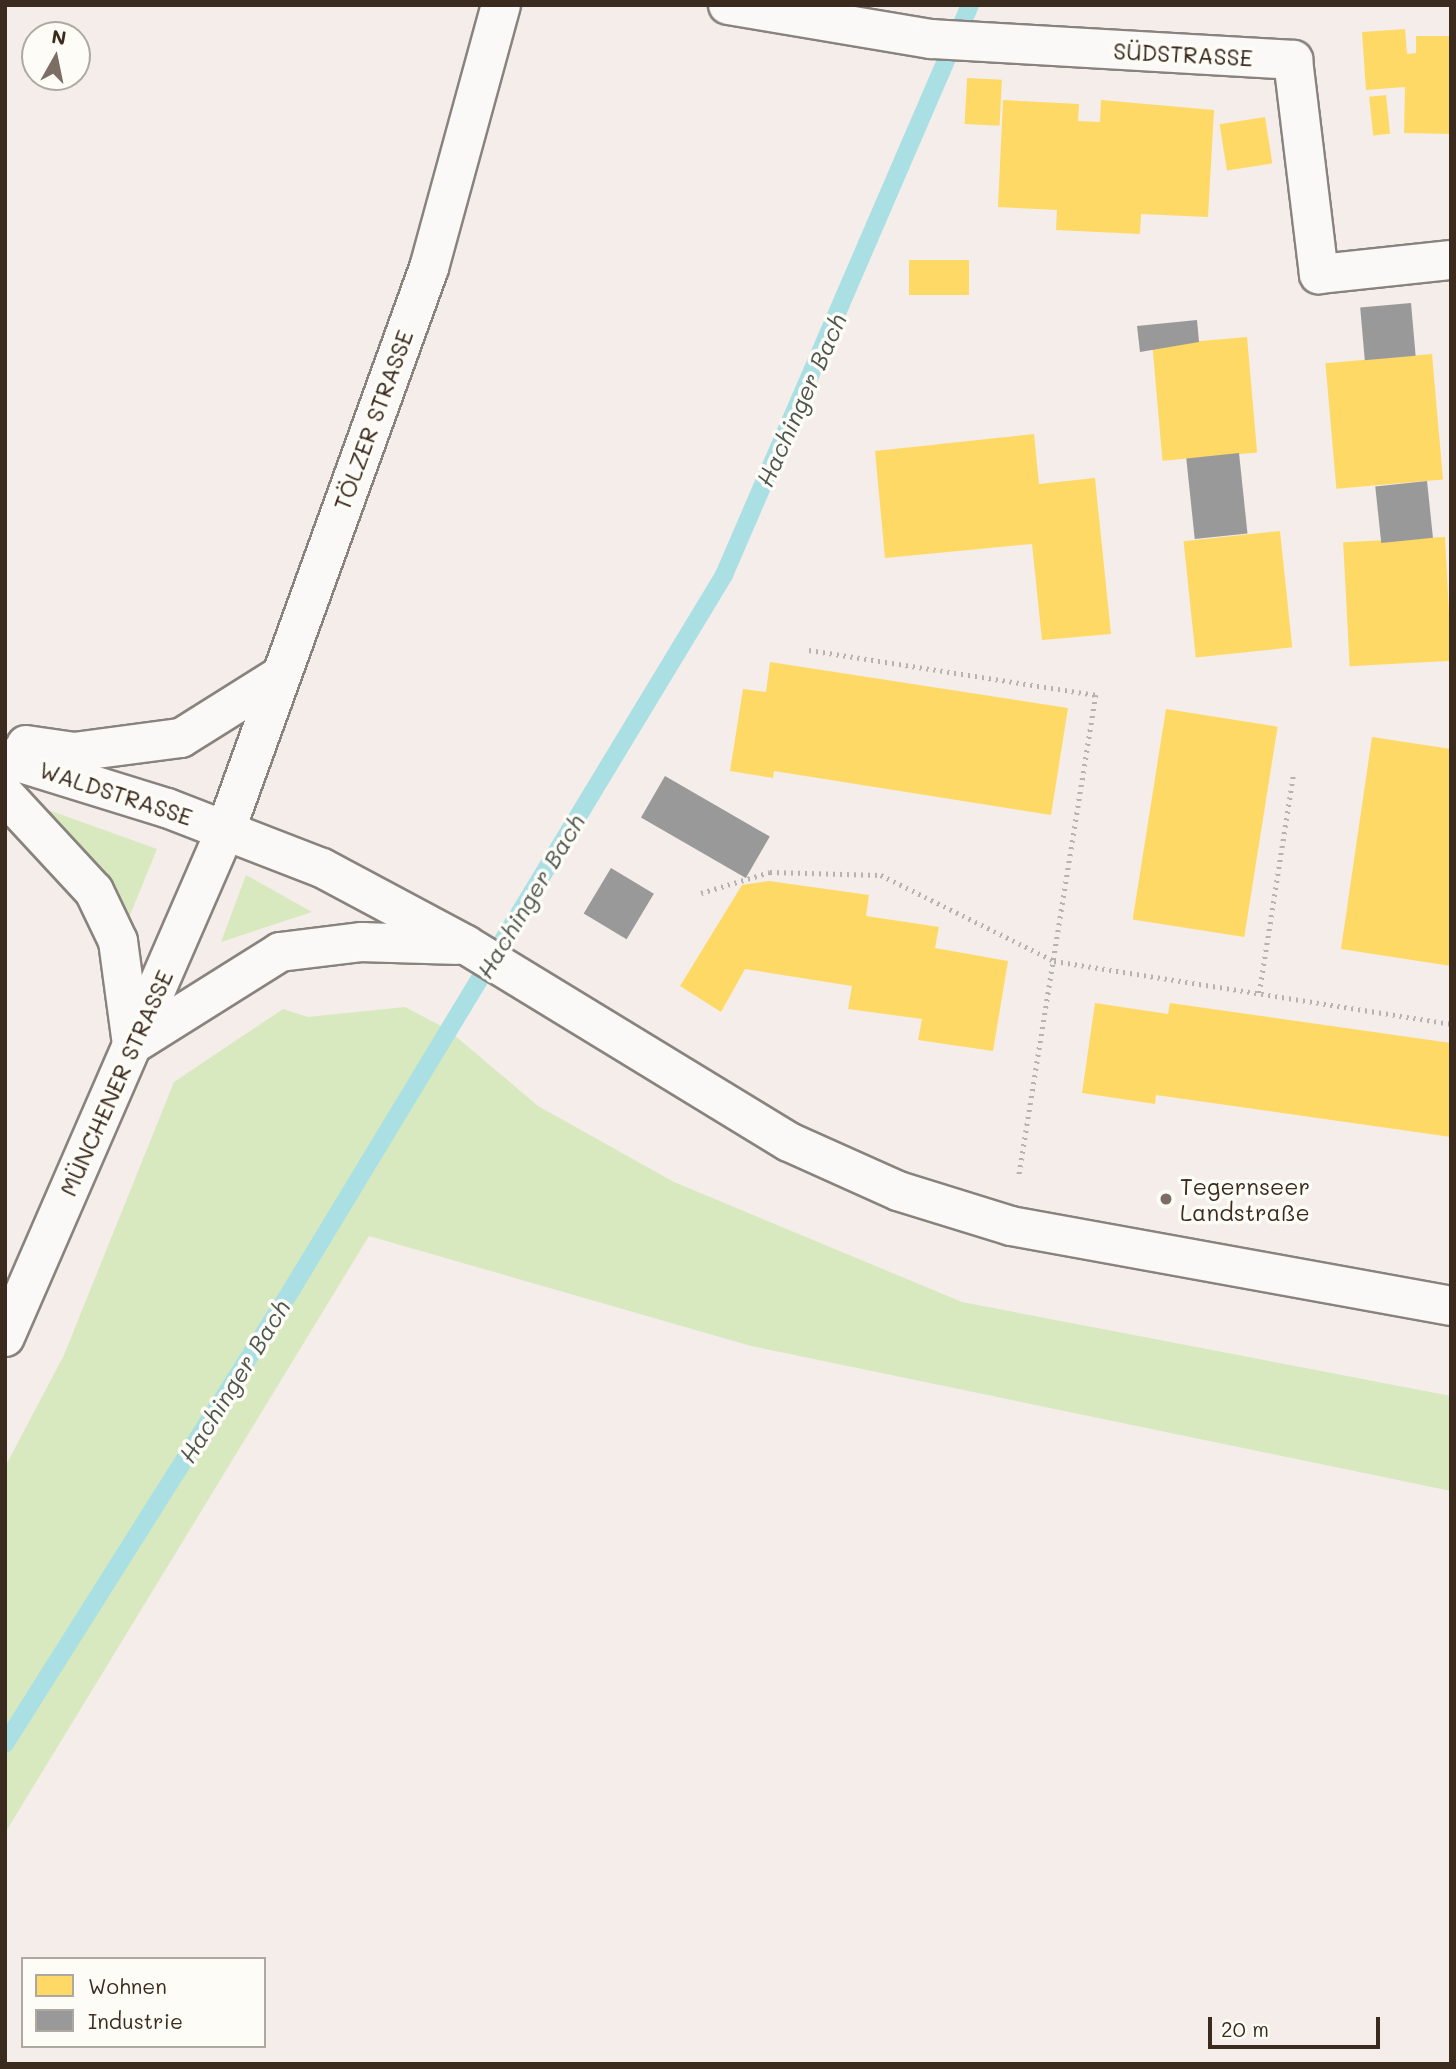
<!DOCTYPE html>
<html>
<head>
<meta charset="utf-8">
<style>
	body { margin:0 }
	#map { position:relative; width:1456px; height:2069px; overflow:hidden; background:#f4ede9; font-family:Mali,sans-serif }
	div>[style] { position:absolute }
	.green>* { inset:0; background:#d8e9c0 }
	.homes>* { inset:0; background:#ffd966; transform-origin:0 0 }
	.industry>* { inset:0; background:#999; transform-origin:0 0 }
	.stream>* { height:18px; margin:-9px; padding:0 9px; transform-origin:9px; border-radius:9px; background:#aae0e4 }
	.path>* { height:4.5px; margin-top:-2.25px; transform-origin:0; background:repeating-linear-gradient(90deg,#b5b2af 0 2px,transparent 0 7px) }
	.roads { filter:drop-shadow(2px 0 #89837e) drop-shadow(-2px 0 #89837e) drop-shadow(0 2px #89837e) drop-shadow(0 -2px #89837e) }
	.street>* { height:38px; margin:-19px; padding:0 19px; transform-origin:19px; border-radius:19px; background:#faf9f7 }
	.secondary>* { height:38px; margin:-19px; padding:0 19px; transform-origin:19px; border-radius:19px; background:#faf9f7 }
	.dots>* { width:19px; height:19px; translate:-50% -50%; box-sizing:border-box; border:4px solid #fdfcf7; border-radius:50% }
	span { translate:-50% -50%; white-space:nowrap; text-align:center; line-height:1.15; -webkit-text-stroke:7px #fdfcf7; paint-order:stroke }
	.street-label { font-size:23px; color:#3b2a1e }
	.poi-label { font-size:23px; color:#3b2a1e }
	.left { translate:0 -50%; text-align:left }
	.water-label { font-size:24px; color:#4f564f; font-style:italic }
	.frame { position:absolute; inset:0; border:7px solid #3b2a1e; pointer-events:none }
	.legend { position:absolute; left:21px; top:1957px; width:245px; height:91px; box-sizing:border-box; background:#fdfcf7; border:2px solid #afa8a0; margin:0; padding:9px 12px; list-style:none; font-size:21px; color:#3b2a1e }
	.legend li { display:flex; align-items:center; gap:14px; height:35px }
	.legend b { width:35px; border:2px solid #afa8a0 }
	.north { position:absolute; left:21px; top:21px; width:70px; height:70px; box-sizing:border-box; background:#fdfcf7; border:2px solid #afa8a0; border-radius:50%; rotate:9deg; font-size:19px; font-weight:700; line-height:28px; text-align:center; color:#3b2a1e }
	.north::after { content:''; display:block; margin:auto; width:24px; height:32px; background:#7c6e65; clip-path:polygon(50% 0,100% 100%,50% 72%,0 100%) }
	.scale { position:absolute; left:1208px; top:2017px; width:172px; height:32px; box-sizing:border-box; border:4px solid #3b2a1e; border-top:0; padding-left:9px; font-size:21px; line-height:24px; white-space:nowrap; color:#3b2a1e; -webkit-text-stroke:5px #fdfcf7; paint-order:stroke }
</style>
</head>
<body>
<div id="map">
	<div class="green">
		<i style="clip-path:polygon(40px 807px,157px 849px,126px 925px,100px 869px)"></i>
		<i style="clip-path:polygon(246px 875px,312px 912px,221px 942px)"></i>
		<i style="clip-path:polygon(405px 1007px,447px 1029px,538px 1106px,674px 1182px,962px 1302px,1451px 1396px,1451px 1491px,751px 1346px,369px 1236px,5px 1833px,5px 1467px,64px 1355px,174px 1082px,283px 1009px,308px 1017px)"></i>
	</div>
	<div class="homes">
		<i style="clip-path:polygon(1405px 29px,1407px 54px,1416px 53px,1416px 36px,1451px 36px,1451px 134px,1404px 133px,1405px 87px,1366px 90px,1362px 32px)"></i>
		<i style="left:967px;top:78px;width:35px;height:46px;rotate:3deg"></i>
		<i style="left:1386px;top:95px;width:39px;height:17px;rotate:84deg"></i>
		<i style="clip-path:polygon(1003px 100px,1079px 104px,1078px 121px,1100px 122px,1101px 100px,1214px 110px,1208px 217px,1141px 214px,1140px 234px,1056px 230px,1057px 210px,998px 207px)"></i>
		<i style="left:1265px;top:117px;width:47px;height:46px;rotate:81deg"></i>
		<i style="left:909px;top:260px;width:60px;height:35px"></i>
		<i style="left:1247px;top:337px;width:116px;height:95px;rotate:85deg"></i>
		<i style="left:1432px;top:354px;width:126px;height:107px;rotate:85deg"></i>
		<i style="clip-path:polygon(1034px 434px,1039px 484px,1095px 478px,1111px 634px,1042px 640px,1032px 544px,885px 558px,875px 451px)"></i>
		<i style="left:1280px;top:531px;width:117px;height:97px;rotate:84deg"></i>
		<i style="left:1445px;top:537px;width:124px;height:102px;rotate:87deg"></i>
		<i style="clip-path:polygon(770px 662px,1068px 708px,1051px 815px,774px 771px,773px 778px,730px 771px,743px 689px,766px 692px)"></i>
		<i style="left:1166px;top:709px;width:113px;height:213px;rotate:9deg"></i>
		<i style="clip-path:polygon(1372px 737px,1451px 749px,1451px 966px,1341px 949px)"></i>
		<i style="clip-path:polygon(769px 881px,869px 895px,866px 916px,939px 927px,935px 948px,1008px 961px,993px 1051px,918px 1040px,922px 1019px,848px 1009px,852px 986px,745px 969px,721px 1012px,680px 986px,742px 885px)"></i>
		<i style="clip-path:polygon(1095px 1003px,1168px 1014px,1170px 1003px,1451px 1043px,1451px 1137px,1156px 1095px,1155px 1104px,1082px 1093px)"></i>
	</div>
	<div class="industry">
		<i style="left:1411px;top:303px;width:53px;height:51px;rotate:85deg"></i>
		<i style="clip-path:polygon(1197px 320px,1199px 342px,1140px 352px,1137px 326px)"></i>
		<i style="left:1239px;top:453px;width:81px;height:53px;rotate:84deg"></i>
		<i style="left:1427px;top:481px;width:57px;height:52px;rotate:84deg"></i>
		<i style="left:665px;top:776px;width:121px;height:48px;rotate:30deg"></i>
		<i style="left:611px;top:868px;width:50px;height:53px;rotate:31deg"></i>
	</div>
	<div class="stream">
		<i style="left:5px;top:1744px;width:538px;rotate:-57.76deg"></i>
		<i style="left:292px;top:1289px;width:835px;rotate:-58.82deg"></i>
		<i style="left:724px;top:575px;width:621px;rotate:-66.66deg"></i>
	</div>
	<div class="path">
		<i style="left:809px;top:650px;width:291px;rotate:8.9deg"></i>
		<i style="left:1096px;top:695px;width:489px;rotate:99.1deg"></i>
		<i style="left:701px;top:893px;width:72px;rotate:-16.9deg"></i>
		<i style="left:770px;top:872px;width:111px;rotate:1.5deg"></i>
		<i style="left:881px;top:875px;width:193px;rotate:26.4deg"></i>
		<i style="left:1054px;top:961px;width:402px;rotate:9deg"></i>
		<i style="left:1259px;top:993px;width:221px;rotate:-81.1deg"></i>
	</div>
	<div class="roads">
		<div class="street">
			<i style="left:728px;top:5px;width:206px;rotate:9.5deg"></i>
			<i style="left:931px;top:39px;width:363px;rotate:3.3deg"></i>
			<i style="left:1293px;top:60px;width:216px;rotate:83.1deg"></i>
			<i style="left:1319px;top:274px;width:133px;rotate:-6.1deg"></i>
		</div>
		<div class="secondary">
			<i style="left:26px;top:745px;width:49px;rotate:8.3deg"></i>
			<i style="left:74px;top:752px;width:108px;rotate:-7.5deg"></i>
			<i style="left:181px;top:738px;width:117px;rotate:-32.1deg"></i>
			<i style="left:5px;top:758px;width:170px;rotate:17.2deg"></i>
			<i style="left:167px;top:808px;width:166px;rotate:21.2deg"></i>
			<i style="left:322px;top:868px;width:163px;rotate:28.1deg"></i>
			<i style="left:466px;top:945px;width:378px;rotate:31.4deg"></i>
			<i style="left:789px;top:1142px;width:120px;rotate:24.2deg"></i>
			<i style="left:898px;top:1191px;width:118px;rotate:17.2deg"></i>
			<i style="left:1011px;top:1226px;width:447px;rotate:10.3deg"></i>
			<i style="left:5px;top:795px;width:131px;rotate:47.2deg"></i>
			<i style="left:94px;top:891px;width:55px;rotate:64.4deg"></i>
			<i style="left:118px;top:941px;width:105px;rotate:82.3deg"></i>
			<i style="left:132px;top:1045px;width:175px;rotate:-32.1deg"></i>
			<i style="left:280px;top:952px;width:83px;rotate:-7deg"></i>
			<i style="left:362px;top:942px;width:95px;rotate:1.8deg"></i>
			<i style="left:5px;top:1337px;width:554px;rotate:-66.49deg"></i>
			<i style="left:226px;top:829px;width:597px;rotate:-70.11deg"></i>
			<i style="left:429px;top:268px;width:273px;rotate:-74.7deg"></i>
		</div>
	</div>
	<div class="dots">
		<i style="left:1166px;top:1199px;background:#7c6e65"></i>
	</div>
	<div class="street-label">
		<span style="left:1183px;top:54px;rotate:3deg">SÜDSTRASSE</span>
		<span style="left:373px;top:420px;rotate:-70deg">TÖLZER STRASSE</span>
		<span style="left:116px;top:793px;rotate:18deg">WALDSTRASSE</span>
		<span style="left:116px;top:1083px;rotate:-66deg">MÜNCHENER STRASSE</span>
	</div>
	<div class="poi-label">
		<span class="left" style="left:1180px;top:1199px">Tegernseer<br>Landstraße</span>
	</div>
	<div class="water-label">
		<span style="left:801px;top:400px;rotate:-66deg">Hachinger Bach</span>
		<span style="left:530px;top:896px;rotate:-59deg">Hachinger Bach</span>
		<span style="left:234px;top:1381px;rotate:-58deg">Hachinger Bach</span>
	</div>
	<div class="frame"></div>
	<ul class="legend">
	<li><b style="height:19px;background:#ffd966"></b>Wohnen</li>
	<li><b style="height:19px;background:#999"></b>Industrie</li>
	</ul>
	<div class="north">N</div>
	<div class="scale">20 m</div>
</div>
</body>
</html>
